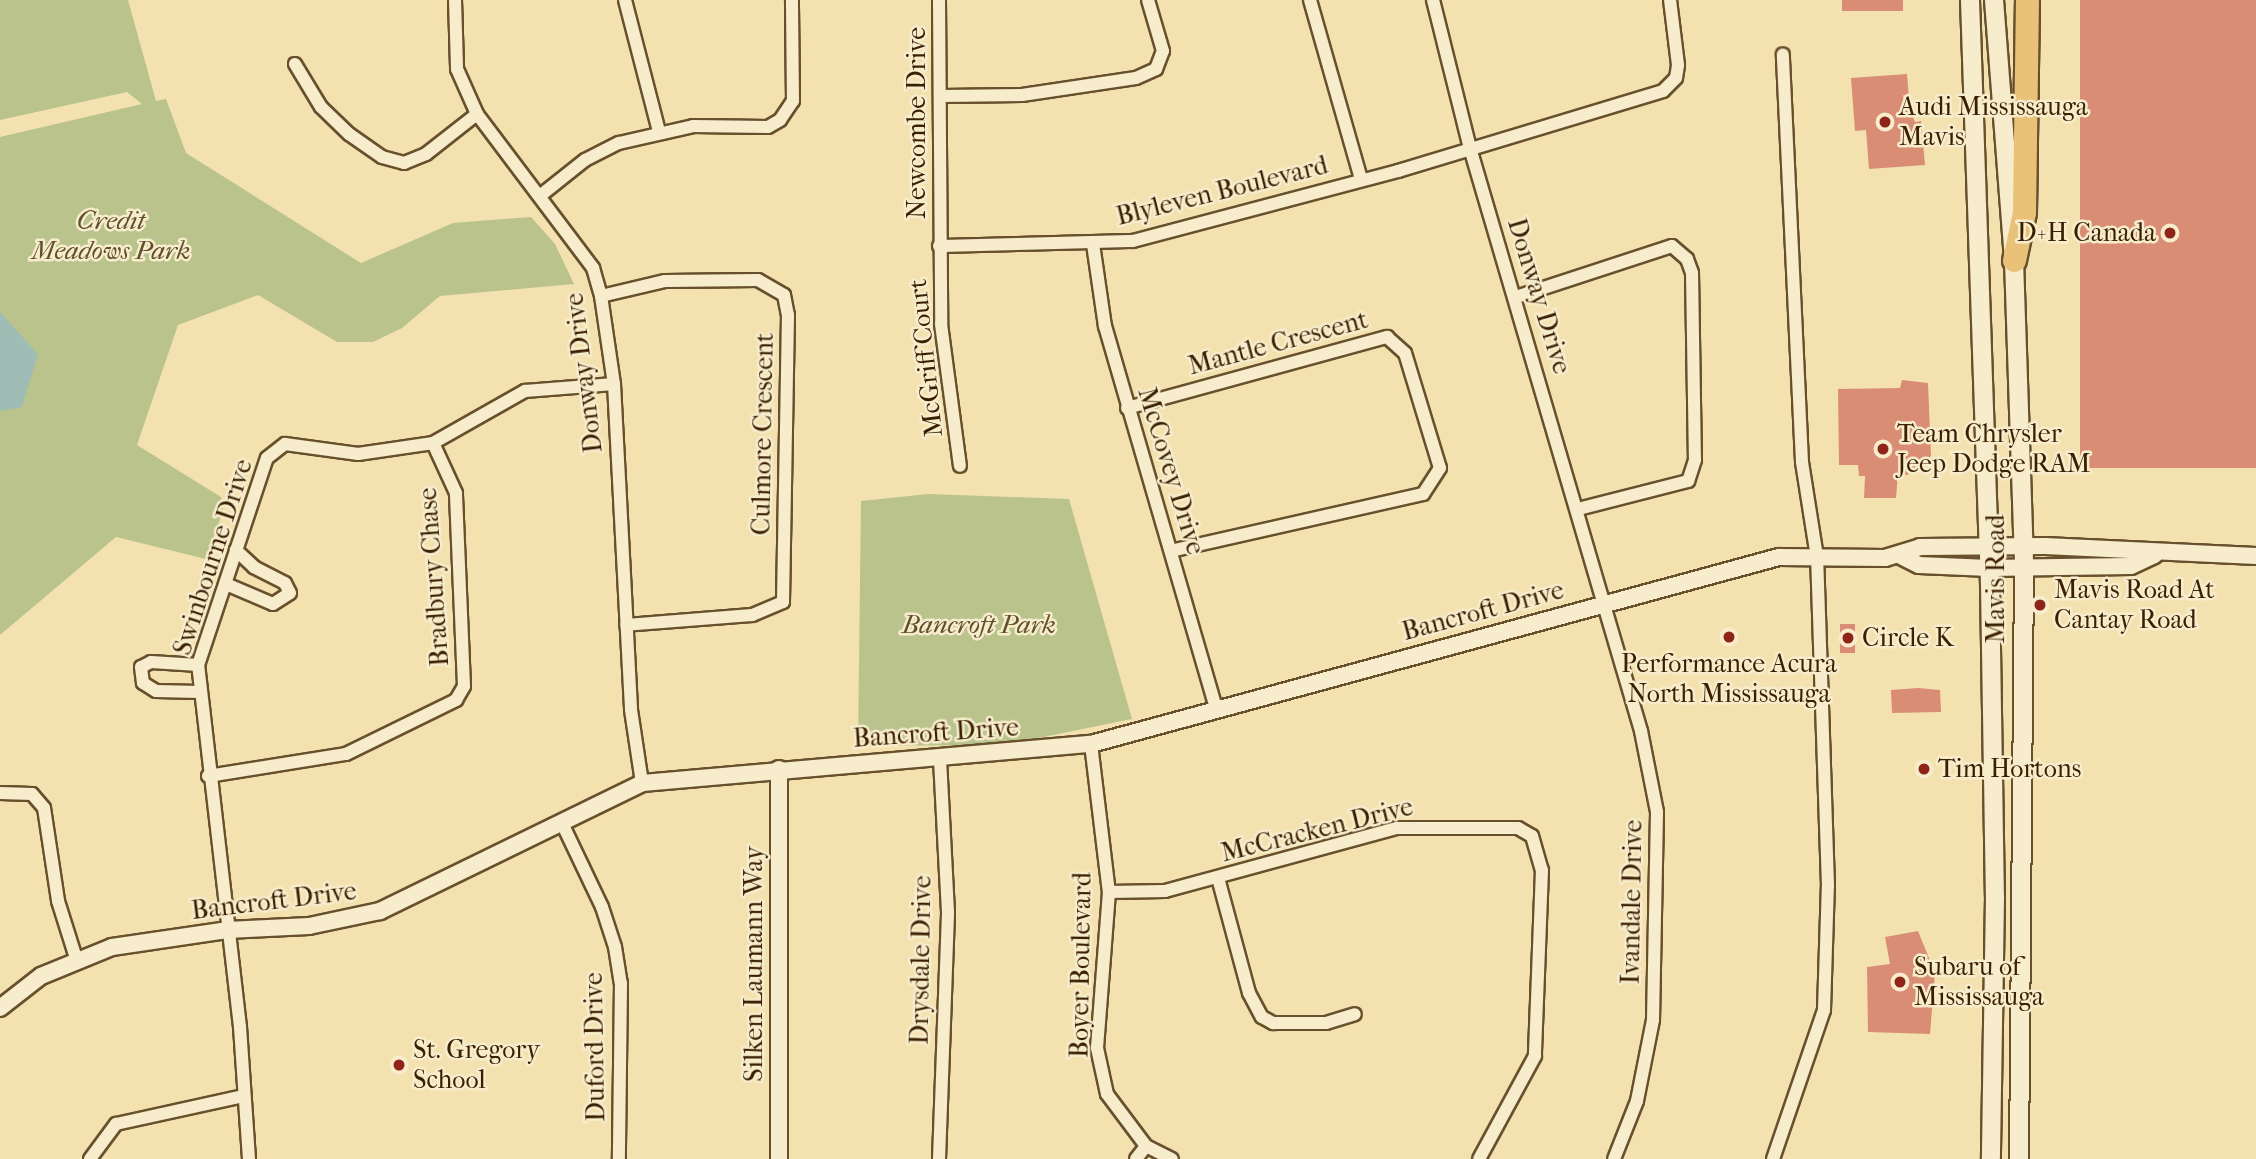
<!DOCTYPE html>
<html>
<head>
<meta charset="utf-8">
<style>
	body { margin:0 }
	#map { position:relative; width:2256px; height:1159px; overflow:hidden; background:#f3e2b0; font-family:"IM FELL French Canon",serif }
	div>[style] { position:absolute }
	.green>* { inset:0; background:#bac38c }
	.water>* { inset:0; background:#9fbcb5 }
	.building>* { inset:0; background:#d98d75; transform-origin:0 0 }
	.roads { filter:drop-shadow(2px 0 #68502d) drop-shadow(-2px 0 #68502d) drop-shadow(0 2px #68502d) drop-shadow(0 -2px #68502d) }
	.minor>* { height:12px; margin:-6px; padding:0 6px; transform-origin:6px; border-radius:6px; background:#f7eccc }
	.tertiary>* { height:16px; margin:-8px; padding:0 8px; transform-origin:8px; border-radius:8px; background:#f7eccc }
	.secondary>* { height:18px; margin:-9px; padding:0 9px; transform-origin:9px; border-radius:9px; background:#f7eccc }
	.motorway>* { height:23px; margin:-11.5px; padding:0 11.5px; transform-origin:11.5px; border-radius:11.5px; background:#eac178 }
	.dots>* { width:19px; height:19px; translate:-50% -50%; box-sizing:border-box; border:4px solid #f7eccc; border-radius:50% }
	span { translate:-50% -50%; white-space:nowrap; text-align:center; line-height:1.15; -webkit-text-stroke:5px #f7eccc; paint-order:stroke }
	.poi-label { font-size:26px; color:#3a1f01 }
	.left { translate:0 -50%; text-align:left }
	.right { translate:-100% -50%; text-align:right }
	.street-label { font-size:26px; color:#3a1f01 }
	.park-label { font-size:26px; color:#60502b; font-style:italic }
</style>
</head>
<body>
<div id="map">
	<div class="green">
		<i style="clip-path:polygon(0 0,128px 0,156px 101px,166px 99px,186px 153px,361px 263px,453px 223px,531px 217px,555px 244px,574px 284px,440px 296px,402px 328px,373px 342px,337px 342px,258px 295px,178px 325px,137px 445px,221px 497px,223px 511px,206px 559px,116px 537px,0 635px,0 137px,142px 104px,127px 92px,0 120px)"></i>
		<i style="clip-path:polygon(928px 494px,1069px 499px,1132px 719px,1003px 745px,858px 746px,861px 501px)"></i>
	</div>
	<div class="water">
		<i style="clip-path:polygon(0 312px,38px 354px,22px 407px,0 411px)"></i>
	</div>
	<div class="building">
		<i style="left:1842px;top:0;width:61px;height:11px"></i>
		<i style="left:2080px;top:0;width:176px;height:468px"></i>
		<i style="clip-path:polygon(1907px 74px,1910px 110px,1915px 122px,1921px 121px,1925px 165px,1869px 169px,1866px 130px,1855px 131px,1851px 78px)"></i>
		<i style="clip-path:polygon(1902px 380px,1928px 383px,1931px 456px,1907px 475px,1898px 473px,1896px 498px,1864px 498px,1865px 476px,1859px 476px,1858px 465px,1839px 465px,1838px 389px,1900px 388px)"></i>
		<i style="left:1840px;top:624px;width:15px;height:29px"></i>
		<i style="clip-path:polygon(1918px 688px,1940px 690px,1941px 712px,1892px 713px,1891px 690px)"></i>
		<i style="clip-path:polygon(1918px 931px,1935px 973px,1930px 1034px,1868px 1032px,1867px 967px,1890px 964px,1885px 937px)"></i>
	</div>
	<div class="roads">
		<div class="minor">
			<i style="left:455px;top:0;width:69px;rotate:88.3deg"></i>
			<i style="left:457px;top:69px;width:49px;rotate:66deg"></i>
			<i style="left:477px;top:114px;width:193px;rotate:53deg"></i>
			<i style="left:593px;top:268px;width:29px;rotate:74deg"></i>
			<i style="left:601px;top:296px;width:89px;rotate:81.6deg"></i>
			<i style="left:614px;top:384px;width:326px;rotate:87deg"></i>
			<i style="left:631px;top:710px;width:74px;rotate:81.4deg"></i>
			<i style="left:625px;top:0;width:135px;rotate:75.5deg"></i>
			<i style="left:939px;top:0;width:324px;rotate:89.6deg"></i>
			<i style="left:941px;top:324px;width:143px;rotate:82.4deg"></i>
			<i style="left:1310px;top:0;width:186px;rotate:74.1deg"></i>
			<i style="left:1433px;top:0;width:153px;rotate:76deg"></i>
			<i style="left:1470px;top:148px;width:608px;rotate:73.65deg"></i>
			<i style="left:1641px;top:731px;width:83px;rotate:78.8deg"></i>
			<i style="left:1657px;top:812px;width:208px;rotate:91.1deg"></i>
			<i style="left:1653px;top:1020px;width:83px;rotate:101.2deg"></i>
			<i style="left:1637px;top:1101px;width:62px;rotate:111.6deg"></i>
			<i style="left:295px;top:64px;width:50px;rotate:58.8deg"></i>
			<i style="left:321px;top:107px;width:39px;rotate:44deg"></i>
			<i style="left:349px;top:134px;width:40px;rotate:34.9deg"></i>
			<i style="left:382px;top:157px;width:23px;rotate:15deg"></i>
			<i style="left:404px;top:163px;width:24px;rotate:-22deg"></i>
			<i style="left:426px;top:154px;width:65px;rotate:-38.1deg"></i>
			<i style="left:942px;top:96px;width:80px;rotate:-0.7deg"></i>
			<i style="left:1022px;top:95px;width:115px;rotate:-8.5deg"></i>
			<i style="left:1136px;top:78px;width:22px;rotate:-24deg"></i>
			<i style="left:1156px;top:69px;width:19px;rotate:-69deg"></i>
			<i style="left:1163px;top:51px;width:53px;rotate:-106.4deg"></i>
			<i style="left:541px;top:195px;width:56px;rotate:-38.5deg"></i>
			<i style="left:585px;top:160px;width:38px;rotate:-27deg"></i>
			<i style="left:619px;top:143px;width:76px;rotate:-12.9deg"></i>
			<i style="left:693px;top:126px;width:75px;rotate:0.8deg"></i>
			<i style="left:768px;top:127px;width:14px;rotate:-30deg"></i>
			<i style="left:780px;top:120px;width:23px;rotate:-56deg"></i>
			<i style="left:793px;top:101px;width:101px;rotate:-90.6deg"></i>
			<i style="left:1093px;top:244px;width:83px;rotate:81.7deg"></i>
			<i style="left:1105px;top:326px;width:398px;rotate:73.8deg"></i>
			<i style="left:939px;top:246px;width:194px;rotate:-1.5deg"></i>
			<i style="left:1133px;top:241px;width:274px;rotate:-14.8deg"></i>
			<i style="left:1398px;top:171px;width:277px;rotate:-16.8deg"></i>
			<i style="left:1663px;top:91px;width:18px;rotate:-45deg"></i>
			<i style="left:1676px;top:78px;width:13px;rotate:-81deg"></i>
			<i style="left:1678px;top:65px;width:65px;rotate:-97deg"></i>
			<i style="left:601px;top:296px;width:66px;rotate:-13.2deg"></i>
			<i style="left:665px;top:281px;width:93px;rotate:-0.6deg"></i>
			<i style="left:758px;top:280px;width:30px;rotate:30deg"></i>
			<i style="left:784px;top:295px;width:20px;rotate:79deg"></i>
			<i style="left:788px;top:315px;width:287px;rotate:91deg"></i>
			<i style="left:783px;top:602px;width:34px;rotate:157deg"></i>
			<i style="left:752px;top:615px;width:126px;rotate:175.5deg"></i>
			<i style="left:1516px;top:297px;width:164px;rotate:-18.1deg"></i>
			<i style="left:1672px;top:246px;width:20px;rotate:41deg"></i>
			<i style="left:1687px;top:259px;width:15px;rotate:70deg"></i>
			<i style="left:1692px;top:273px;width:187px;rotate:89.1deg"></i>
			<i style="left:1695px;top:460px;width:22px;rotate:108deg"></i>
			<i style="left:1688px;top:481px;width:114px;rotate:165.7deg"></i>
			<i style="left:1127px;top:408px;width:270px;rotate:-15.3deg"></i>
			<i style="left:1387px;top:337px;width:24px;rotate:42deg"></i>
			<i style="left:1405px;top:353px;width:120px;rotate:73.1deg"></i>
			<i style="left:1440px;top:468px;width:31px;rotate:123deg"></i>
			<i style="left:1423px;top:494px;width:258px;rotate:167.3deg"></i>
			<i style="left:226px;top:584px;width:51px;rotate:23.1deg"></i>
			<i style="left:273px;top:604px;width:20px;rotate:-33deg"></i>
			<i style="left:290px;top:593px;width:11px;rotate:-117deg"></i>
			<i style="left:285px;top:583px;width:35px;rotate:-153deg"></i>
			<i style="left:254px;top:567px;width:25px;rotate:-137deg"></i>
			<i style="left:198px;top:665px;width:47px;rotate:-176.3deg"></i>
			<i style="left:151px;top:662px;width:11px;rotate:153deg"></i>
			<i style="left:141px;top:667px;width:16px;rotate:83deg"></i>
			<i style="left:143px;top:683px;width:15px;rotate:32deg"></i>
			<i style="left:156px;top:691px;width:44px;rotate:1.3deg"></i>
			<i style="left:1091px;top:744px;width:149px;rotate:83.1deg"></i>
			<i style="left:1109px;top:892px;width:156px;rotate:94.4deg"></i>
			<i style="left:1097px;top:1048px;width:47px;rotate:77.7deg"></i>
			<i style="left:1107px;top:1094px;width:65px;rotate:53.1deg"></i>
			<i style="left:1146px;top:1146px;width:29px;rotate:27deg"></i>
			<i style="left:208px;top:776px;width:140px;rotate:-9.1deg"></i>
			<i style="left:346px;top:754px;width:123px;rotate:-26.1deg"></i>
			<i style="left:456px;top:700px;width:16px;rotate:-60deg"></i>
			<i style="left:464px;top:686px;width:193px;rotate:-92.4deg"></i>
			<i style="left:456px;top:493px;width:55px;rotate:-114.7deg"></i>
			<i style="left:0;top:793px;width:32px;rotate:2deg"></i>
			<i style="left:32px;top:794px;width:18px;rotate:49deg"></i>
			<i style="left:44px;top:808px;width:94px;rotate:81.4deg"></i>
			<i style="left:58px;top:901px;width:60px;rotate:72.5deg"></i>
			<i style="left:561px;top:821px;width:95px;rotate:64.5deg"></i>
			<i style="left:602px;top:907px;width:42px;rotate:72deg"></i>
			<i style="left:615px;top:947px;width:36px;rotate:81deg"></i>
			<i style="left:621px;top:983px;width:176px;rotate:90.7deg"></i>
			<i style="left:1218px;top:878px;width:119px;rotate:74.9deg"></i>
			<i style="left:1249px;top:993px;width:27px;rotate:62deg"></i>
			<i style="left:1262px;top:1017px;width:13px;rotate:29deg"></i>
			<i style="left:1273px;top:1023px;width:53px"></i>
			<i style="left:1326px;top:1023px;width:30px;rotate:-17deg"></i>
			<i style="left:1109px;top:892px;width:56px;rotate:-1deg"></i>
			<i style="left:1165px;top:891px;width:240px;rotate:-15.2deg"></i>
			<i style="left:1397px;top:828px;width:121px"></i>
			<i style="left:1518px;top:828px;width:16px;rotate:30deg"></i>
			<i style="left:1532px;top:836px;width:35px;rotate:74deg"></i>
			<i style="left:1542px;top:870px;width:186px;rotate:92.2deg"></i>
			<i style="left:1535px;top:1056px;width:117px;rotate:118.5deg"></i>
			<i style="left:90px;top:1159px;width:44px;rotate:-53.4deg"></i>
			<i style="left:116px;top:1124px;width:130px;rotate:-12.4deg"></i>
			<i style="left:249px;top:1159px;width:132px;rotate:-93.9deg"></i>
			<i style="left:240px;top:1027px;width:364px;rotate:-96.6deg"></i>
			<i style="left:198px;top:665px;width:218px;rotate:-71.6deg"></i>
			<i style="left:267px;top:458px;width:23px;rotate:-38deg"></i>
			<i style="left:285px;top:444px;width:74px;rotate:7.8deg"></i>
			<i style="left:358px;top:454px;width:76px;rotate:-8.3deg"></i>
			<i style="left:433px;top:443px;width:106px;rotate:-29.5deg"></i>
			<i style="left:525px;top:391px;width:89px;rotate:-4.5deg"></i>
			<i style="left:939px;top:1159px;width:247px;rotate:-87.9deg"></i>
			<i style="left:948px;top:912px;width:151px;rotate:-93deg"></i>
			<i style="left:1136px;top:1159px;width:16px;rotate:-52deg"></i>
			<i style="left:1773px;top:1159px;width:157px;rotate:-71.1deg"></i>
			<i style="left:1824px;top:1010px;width:124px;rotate:-88.2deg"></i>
			<i style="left:1828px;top:886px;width:329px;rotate:-91.9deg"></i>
			<i style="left:1817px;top:557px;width:96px;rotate:-99deg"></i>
			<i style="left:1802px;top:462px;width:408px;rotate:-92.7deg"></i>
		</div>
		<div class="tertiary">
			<i style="left:1901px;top:556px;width:20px;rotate:27deg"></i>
			<i style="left:1919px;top:565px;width:70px;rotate:2.5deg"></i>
			<i style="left:1989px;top:568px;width:142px;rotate:-0.8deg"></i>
			<i style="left:2131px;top:566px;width:26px;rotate:-25deg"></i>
			<i style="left:0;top:1008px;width:52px;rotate:-38deg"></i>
			<i style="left:41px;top:976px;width:77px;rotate:-22.2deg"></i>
			<i style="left:112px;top:947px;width:116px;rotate:-8.4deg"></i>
			<i style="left:227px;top:930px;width:82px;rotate:-2.8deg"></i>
			<i style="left:309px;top:926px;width:73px;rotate:-11.9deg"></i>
			<i style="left:380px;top:911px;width:292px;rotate:-26deg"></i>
			<i style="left:642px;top:783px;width:451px;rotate:-5deg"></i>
			<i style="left:1091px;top:744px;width:713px;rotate:-15.21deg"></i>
			<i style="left:1779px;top:557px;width:106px;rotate:0.5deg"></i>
			<i style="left:1885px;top:558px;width:37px;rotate:-17deg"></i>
			<i style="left:1920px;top:547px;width:125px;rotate:-0.5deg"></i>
			<i style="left:2045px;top:546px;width:211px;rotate:2.7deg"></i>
			<i style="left:779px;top:1159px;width:390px;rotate:-90deg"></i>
		</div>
		<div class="secondary">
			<i style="left:1970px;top:0;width:584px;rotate:88.04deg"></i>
			<i style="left:1990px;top:584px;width:313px;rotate:89.1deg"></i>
			<i style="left:1995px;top:897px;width:262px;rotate:90.9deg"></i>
			<i style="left:1994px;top:0;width:261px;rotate:85.6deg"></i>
			<i style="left:2014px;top:260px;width:307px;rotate:88.1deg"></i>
			<i style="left:2024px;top:567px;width:592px;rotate:90.48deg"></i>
		</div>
		<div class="motorway">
			<i style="left:2014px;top:260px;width:49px;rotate:-78.2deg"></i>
			<i style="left:2024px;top:212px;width:212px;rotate:-89.2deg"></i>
		</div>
	</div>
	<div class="dots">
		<i style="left:1885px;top:122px;background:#8f2418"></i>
		<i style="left:2170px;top:233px;background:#8f2418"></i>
		<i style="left:1883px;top:449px;background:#8f2418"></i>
		<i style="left:2040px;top:605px;background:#8f2418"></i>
		<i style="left:1729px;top:637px;background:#8f2418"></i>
		<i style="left:1848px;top:638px;background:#8f2418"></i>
		<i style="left:1924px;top:769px;background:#8f2418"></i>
		<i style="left:1900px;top:982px;background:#8f2418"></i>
		<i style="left:399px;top:1065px;background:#8f2418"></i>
	</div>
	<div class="poi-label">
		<span class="left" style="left:1899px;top:122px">Audi Mississauga<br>Mavis</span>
		<span class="right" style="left:2156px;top:233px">D+H Canada</span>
		<span class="left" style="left:1897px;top:449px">Team Chrysler<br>Jeep Dodge RAM</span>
		<span class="left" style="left:2054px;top:605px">Mavis Road At<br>Cantay Road</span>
		<span class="left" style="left:1862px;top:638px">Circle K</span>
		<span style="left:1729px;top:679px">Performance Acura<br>North Mississauga</span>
		<span class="left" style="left:1938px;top:769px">Tim Hortons</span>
		<span class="left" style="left:1914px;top:982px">Subaru of<br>Mississauga</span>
		<span class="left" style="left:413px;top:1065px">St. Gregory<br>School</span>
	</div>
	<div class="street-label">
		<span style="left:917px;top:123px;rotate:-90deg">Newcombe Drive</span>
		<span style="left:1222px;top:191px;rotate:-14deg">Blyleven Boulevard</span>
		<span style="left:1539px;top:296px;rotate:73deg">Donway Drive</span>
		<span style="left:1278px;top:343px;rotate:-15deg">Mantle Crescent</span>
		<span style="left:926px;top:358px;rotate:-96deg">McGriff Court</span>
		<span style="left:584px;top:373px;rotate:-97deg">Donway Drive</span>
		<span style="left:763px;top:434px;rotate:-89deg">Culmore Crescent</span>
		<span style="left:1171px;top:471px;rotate:73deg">McCovey Drive</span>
		<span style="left:213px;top:557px;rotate:-72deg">Swinbourne Drive</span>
		<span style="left:434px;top:577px;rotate:-94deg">Bradbury Chase</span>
		<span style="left:1996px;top:579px;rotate:-90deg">Mavis Road</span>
		<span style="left:1483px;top:611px;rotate:-15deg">Bancroft Drive</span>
		<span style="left:936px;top:733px;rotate:-4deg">Bancroft Drive</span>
		<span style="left:1317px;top:830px;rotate:-14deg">McCracken Drive</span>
		<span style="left:274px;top:901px;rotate:-7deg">Bancroft Drive</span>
		<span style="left:1632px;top:902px;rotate:-89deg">Ivandale Drive</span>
		<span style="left:921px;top:960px;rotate:-89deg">Drysdale Drive</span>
		<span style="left:754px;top:964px;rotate:-90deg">Silken Laumann Way</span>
		<span style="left:1081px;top:965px;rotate:-89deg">Boyer Boulevard</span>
		<span style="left:595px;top:1047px;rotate:-91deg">Duford Drive</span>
	</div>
	<div class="park-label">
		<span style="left:111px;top:236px">Credit<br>Meadows Park</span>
		<span style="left:979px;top:625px">Bancroft Park</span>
	</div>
</div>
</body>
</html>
